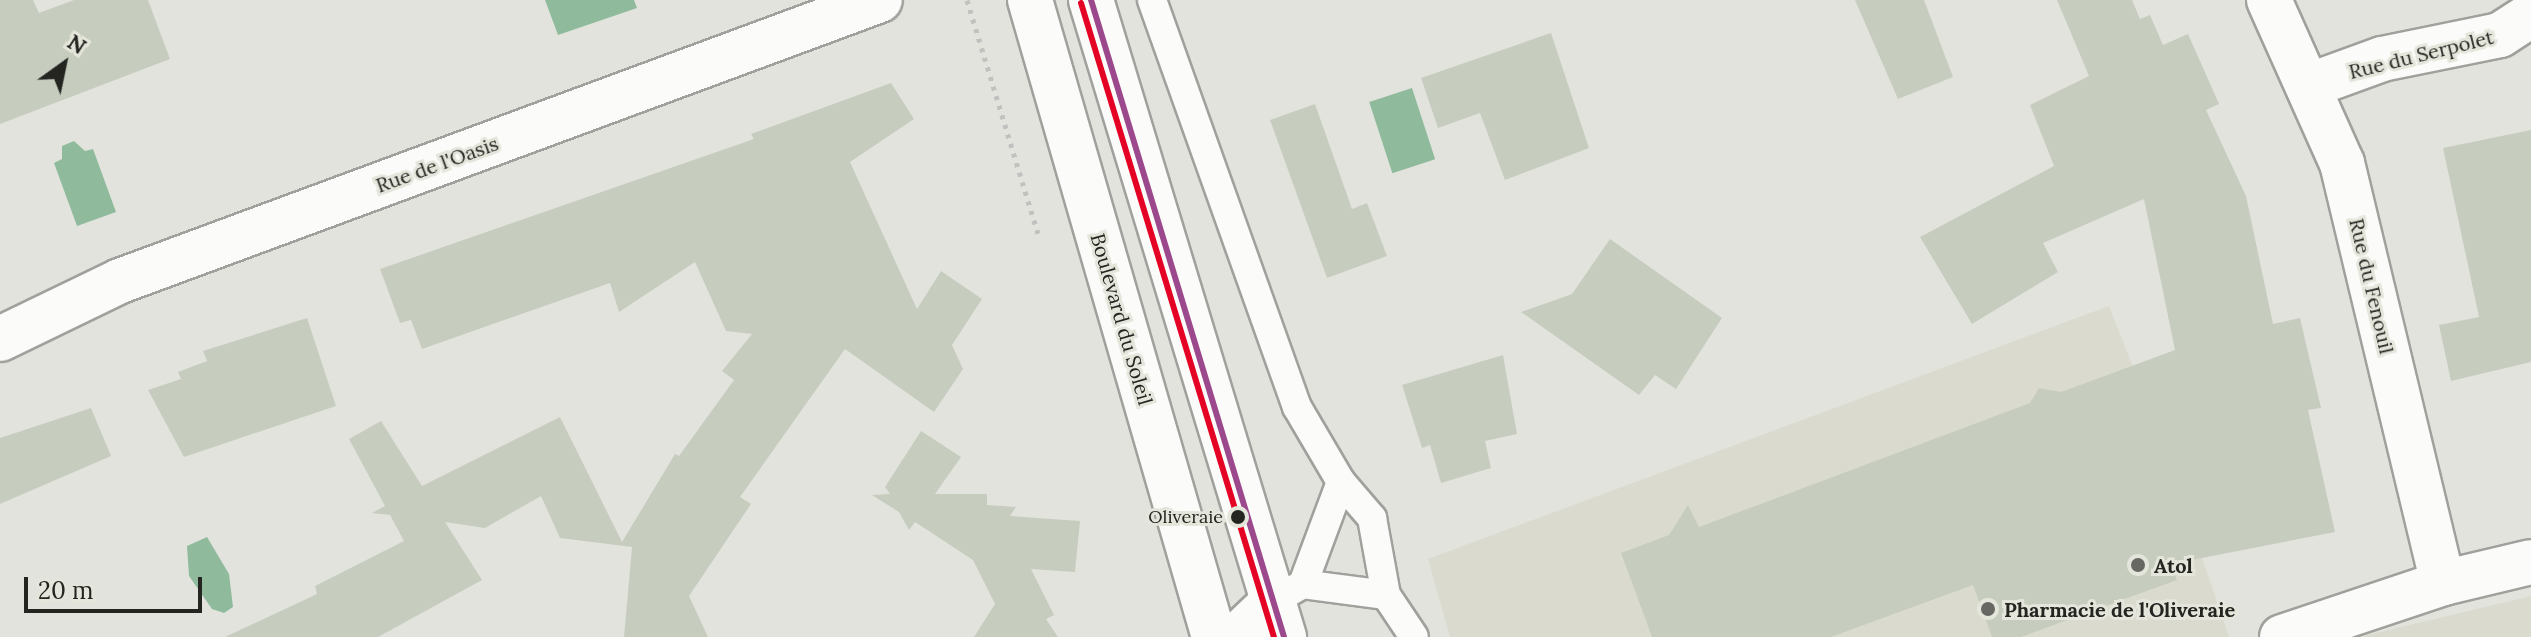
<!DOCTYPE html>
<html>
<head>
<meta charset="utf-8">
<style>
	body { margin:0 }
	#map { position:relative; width:2531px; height:637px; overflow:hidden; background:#e3e3de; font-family:Lora,serif }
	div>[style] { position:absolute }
	.built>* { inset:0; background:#dadbce }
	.water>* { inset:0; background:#8fbb9c; transform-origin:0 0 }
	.building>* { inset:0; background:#c6cdbf }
	.path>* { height:5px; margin-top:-2.5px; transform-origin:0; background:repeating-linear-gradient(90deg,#c1c1c0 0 4px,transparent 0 10px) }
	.roads { filter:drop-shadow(2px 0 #a0a09c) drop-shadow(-2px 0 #a0a09c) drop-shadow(0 2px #a0a09c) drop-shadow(0 -2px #a0a09c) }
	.service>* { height:28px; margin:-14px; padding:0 14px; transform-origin:14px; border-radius:14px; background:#fbfbfa }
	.minor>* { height:44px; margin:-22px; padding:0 22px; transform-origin:22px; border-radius:22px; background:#fbfbfa }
	.secondary>* { height:44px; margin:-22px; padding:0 22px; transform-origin:22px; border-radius:22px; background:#fbfbfa }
	.bus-1>* { height:6px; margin:-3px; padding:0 3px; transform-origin:3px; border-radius:3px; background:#9c488c }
	.bus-2>* { height:6px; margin:-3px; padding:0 3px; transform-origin:3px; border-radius:3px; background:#e40324 }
	.dots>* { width:22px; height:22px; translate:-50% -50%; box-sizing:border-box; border:4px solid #e5e6db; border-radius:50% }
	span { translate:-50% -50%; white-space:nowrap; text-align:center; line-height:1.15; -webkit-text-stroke:6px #e5e6db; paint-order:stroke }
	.bus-label { font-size:18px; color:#242521 }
	.right { translate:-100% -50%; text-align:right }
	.street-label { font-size:20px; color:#242521 }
	.poi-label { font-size:20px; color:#242521; font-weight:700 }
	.left { translate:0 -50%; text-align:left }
	.north { position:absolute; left:24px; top:24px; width:80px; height:80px; -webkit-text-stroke:6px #e5e6db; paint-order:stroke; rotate:33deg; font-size:22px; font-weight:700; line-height:32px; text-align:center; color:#242521 }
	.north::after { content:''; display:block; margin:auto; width:28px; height:36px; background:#242521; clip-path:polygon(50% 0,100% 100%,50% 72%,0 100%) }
	.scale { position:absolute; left:24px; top:577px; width:178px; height:36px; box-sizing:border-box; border:4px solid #242521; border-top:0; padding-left:10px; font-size:24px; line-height:28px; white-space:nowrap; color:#242521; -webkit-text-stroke:6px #e5e6db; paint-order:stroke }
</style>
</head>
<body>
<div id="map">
	<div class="built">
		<i style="clip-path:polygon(2109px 306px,2163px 443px,2229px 637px,1450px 637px,1428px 559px)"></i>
		<i style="clip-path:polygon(2531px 596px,2531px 637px,2359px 637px)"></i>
	</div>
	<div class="water">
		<i style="clip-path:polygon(545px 0,634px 0,637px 8px,558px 35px)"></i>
		<i style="left:1412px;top:88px;width:75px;height:45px;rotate:72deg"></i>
		<i style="clip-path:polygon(74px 141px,85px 151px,93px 149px,116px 212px,77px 226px,54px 163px,62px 159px,62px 146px)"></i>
		<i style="clip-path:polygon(207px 537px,229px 574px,233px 607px,224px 613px,212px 609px,189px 576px,187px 546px)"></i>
	</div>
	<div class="building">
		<i style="clip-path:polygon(0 0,33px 0,39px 13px,74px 0,148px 0,170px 59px,0 124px)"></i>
		<i style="clip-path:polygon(1855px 0,1924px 0,1953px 77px,1898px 99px)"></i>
		<i style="clip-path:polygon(2057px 0,2132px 0,2140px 19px,2150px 15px,2163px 45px,2188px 34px,2219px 104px,2206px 110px,2246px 196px,2273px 324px,2300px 318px,2321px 408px,2308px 410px,2335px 532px,2171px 564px,2177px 580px,2021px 637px,1992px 637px,1973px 585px,1831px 637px,1652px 637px,1621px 553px,1669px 535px,1688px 505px,1699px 527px,2030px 403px,2039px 388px,2061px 392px,2175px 350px,2144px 199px,2043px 243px,2058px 272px,1972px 324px,1920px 237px,2054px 166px,2030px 105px,2089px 76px)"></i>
		<i style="clip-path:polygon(1551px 33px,1589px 148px,1505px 180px,1480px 113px,1438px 128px,1421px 78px)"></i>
		<i style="clip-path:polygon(891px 83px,914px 119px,850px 162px,917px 309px,941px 271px,982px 299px,952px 345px,963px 369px,934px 412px,845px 349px,740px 497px,751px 504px,689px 596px,708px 637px,624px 637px,632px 547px,560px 538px,541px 496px,485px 528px,445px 522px,482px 580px,378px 637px,225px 637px,317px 594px,315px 586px,404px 541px,390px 515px,372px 513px,385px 506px,349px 439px,381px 421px,422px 486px,560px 417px,622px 542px,675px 454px,679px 456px,734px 380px,722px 371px,752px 334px,726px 331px,695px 262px,619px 312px,610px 283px,422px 349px,411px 320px,400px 323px,380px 269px,754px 139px,751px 134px)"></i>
		<i style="clip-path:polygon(1315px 104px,1352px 209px,1367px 203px,1387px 256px,1327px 278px,1270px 120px)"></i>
		<i style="clip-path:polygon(2531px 130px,2531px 362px,2451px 381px,2439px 325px,2479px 317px,2443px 148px)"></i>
		<i style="clip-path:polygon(1610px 239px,1722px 318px,1676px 389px,1655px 375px,1639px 395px,1521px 312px,1572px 294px)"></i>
		<i style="clip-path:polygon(307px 318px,336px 406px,184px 457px,148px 390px,181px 379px,178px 372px,207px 361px,203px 351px)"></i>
		<i style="clip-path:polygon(1503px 355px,1517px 434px,1485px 441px,1491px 468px,1441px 483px,1430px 445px,1422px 448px,1402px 385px)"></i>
		<i style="clip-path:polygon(91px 408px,111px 456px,0 504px,0 438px)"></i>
		<i style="clip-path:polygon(921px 431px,961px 457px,935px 494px,987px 494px,987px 505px,1016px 507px,1010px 516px,1080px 521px,1075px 572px,1031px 569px,1054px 615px,1046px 619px,1058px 637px,974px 637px,995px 604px,973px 560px,915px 522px,909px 530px,899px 512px,872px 495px,890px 494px,885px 487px)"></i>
	</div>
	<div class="path">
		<i style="left:967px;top:0;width:248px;rotate:73.1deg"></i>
	</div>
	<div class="roads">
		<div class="service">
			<i style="left:1152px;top:0;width:432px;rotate:70.4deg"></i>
			<i style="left:1297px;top:407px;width:87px;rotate:59.6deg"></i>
			<i style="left:1341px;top:482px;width:48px;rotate:49.3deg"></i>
			<i style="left:1372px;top:518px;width:78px;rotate:79.7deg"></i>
			<i style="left:1386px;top:595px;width:84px;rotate:-172.5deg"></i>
			<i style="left:1303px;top:584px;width:32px;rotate:150deg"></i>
			<i style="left:1303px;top:584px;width:109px;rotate:-69.6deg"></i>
			<i style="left:1386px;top:595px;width:50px;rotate:56.3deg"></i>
		</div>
		<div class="minor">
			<i style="left:2269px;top:0;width:179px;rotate:65.9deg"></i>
			<i style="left:2342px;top:163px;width:432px;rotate:76.5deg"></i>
			<i style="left:2308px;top:86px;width:79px;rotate:-20deg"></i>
			<i style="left:2382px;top:59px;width:120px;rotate:-11.5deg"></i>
			<i style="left:2500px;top:35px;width:37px;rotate:-33deg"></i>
			<i style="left:0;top:339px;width:133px;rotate:-25.8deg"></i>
			<i style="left:120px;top:281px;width:810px;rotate:-20.29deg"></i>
			<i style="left:1236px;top:637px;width:54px;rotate:-43.5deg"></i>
			<i style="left:2282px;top:637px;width:170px;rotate:-18.5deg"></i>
			<i style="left:2443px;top:583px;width:90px;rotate:-13.4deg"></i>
		</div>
		<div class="secondary">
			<i style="left:1030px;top:0;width:663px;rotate:73.89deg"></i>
			<i style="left:1091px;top:0;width:666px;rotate:73.14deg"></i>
		</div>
	</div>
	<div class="bus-1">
		<i style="left:1091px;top:0;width:666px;rotate:73.14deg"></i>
	</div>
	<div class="bus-2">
		<i style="left:1081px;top:3px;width:663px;rotate:73.07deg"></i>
	</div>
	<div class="dots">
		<i style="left:1238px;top:517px;background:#242521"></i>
		<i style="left:2138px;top:565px;background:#676863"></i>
		<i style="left:1988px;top:609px;background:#676863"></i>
	</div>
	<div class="bus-label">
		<span class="right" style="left:1223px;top:517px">Oliveraie</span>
	</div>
	<div class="street-label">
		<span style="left:2421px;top:54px;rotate:-14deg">Rue du Serpolet</span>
		<span style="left:437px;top:164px;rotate:-20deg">Rue de l'Oasis</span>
		<span style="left:2372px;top:286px;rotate:77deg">Rue du Fenouil</span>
		<span style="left:1122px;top:319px;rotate:74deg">Boulevard du Soleil</span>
	</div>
	<div class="poi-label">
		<span class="left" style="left:2154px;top:565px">Atol</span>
		<span class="left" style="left:2004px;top:609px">Pharmacie de l'Oliveraie</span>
	</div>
	<div class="north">N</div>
	<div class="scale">20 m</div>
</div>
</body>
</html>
